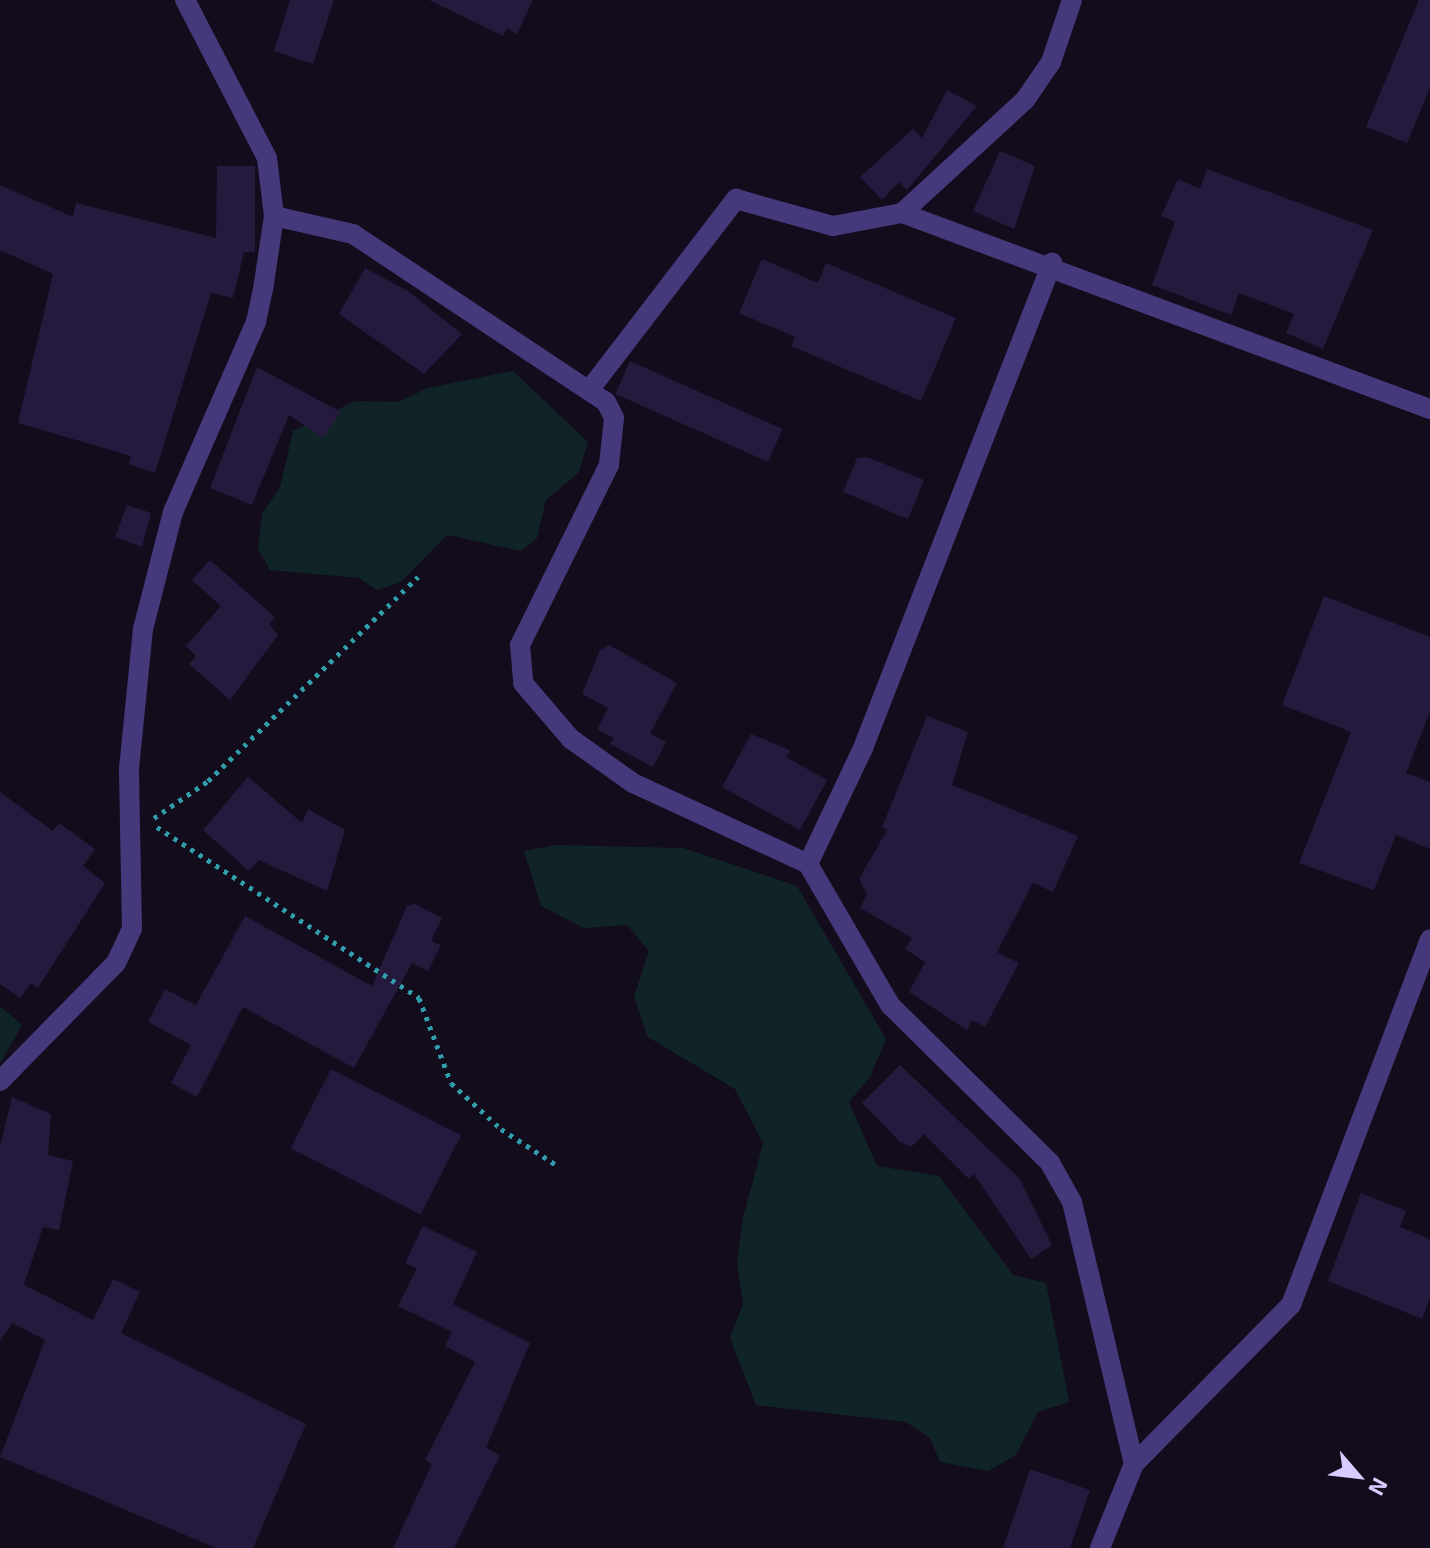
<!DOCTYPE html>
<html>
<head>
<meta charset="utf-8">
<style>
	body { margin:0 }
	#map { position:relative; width:1430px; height:1548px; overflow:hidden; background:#120c1d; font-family:"Exo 2",sans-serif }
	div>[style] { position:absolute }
	.green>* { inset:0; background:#102427 }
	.building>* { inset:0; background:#26193e; transform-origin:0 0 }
	.path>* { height:5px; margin-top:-2.5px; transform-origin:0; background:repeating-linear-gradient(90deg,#319fab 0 4px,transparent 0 10px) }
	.minor>* { height:20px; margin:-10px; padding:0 10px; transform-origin:10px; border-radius:10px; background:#46397b }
	.tertiary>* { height:20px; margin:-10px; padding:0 10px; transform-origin:10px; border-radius:10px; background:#46397b }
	span { translate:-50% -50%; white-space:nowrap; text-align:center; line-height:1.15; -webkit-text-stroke:6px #120c1d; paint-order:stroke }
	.north { position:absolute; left:1318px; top:1436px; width:80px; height:80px; -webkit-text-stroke:6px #120c1d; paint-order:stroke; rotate:118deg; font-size:22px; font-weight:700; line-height:32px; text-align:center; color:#d8cbfd }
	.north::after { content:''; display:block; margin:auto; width:28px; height:36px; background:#d8cbfd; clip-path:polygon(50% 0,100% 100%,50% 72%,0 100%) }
</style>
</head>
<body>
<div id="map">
	<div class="green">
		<i style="clip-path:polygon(513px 371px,588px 442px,579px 472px,546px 500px,537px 538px,521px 551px,447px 535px,401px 582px,377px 590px,359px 578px,270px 570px,258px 549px,262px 514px,280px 487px,293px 431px,355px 401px,398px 402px,428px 388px)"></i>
		<i style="clip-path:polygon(556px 845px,683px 848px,797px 886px,886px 1039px,870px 1077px,849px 1102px,877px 1166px,939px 1176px,1013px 1275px,1046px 1283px,1069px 1402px,1038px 1412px,1016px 1455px,988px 1471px,940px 1462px,930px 1438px,906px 1422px,756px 1405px,730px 1338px,743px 1304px,737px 1263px,743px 1218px,763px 1143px,735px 1089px,648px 1037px,634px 997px,649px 951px,627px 925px,584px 928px,541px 906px,524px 851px)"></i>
		<i style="clip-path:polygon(0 1006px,22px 1025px,0 1064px)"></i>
	</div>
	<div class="building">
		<i style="clip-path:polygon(290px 0,334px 0,313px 64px,274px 51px)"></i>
		<i style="clip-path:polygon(429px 0,533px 0,517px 34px,507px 28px,503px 36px)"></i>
		<i style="clip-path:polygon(1419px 0,1430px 0,1430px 88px,1407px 143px,1366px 127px)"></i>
		<i style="clip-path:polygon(947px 90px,977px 106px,907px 190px,899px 182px,882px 200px,860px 177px,913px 129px,922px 138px)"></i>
		<i style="clip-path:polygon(1000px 151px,1035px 166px,1014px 229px,973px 211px)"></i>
		<i style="clip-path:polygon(217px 166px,255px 166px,255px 252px,244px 252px,233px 298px,211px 293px,155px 473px,129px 464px,131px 456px,18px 423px,53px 274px,0 250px,0 185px,73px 217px,76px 203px,216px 238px)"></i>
		<i style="clip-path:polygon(1207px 169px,1373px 230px,1323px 349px,1286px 333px,1294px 314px,1239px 293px,1231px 315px,1152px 285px,1175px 222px,1161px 216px,1178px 179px,1200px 189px)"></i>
		<i style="clip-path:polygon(762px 259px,818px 283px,826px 263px,956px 318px,921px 401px,791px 346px,795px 337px,739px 313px)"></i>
		<i style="clip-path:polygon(365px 268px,408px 291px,462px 334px,424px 374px,339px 314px)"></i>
		<i style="left:630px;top:361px;width:167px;height:36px;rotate:24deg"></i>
		<i style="clip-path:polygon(257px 367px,341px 412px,323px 438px,289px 415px,252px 505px,210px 488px)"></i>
		<i style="clip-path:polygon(867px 457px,924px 480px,908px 519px,843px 492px,857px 458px)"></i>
		<i style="clip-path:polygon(127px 505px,151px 513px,142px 547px,115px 537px)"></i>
		<i style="clip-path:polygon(210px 560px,275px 617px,269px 624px,278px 635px,230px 700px,189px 664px,196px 656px,186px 646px,221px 606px,192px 580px)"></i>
		<i style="clip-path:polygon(1324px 596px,1430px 637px,1430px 712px,1406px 773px,1430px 782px,1430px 849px,1396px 835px,1374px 890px,1299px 863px,1351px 732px,1282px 705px)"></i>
		<i style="clip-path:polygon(609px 645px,677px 683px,650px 734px,666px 742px,653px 767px,610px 744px,614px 738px,597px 730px,608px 708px,582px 694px,600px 650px)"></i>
		<i style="clip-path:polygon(927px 716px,968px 732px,952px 785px,1078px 836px,1053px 892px,1033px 883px,997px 952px,1019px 963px,985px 1027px,972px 1020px,967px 1030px,909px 992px,925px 962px,905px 949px,912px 938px,860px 908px,867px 895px,859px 879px,887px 830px,882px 827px)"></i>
		<i style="clip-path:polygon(751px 734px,790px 750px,786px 757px,827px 780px,800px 830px,722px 787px)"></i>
		<i style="clip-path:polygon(248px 777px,302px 823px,308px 809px,345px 830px,327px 891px,259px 860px,249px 871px,203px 830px)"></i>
		<i style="clip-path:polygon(0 792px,53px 831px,59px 823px,95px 849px,83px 866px,105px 883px,38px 988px,31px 983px,20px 998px,0 984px)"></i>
		<i style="clip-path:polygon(415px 904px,442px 918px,431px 941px,441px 945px,428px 971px,412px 963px,354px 1068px,243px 1007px,197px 1097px,171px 1083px,191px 1045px,148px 1022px,165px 989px,196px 1005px,245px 916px,372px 986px,407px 906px)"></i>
		<i style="clip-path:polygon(900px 1065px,1019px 1178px,1052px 1245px,1031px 1259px,974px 1174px,969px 1179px,924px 1134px,911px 1147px,900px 1142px,862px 1103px)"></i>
		<i style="left:331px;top:1069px;width:146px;height:89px;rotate:27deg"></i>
		<i style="clip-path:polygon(12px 1097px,51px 1114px,48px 1155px,73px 1161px,59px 1230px,43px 1227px,24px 1285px,93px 1320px,113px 1279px,140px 1292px,121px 1333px,306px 1424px,253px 1548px,216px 1548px,0 1457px,45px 1340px,12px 1323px,0 1341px,0 1146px)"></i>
		<i style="clip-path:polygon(1361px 1193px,1406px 1211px,1400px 1227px,1430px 1239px,1430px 1298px,1422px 1319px,1328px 1281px)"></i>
		<i style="clip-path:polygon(423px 1226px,477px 1252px,453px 1304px,530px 1343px,486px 1448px,500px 1455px,454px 1548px,393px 1548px,432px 1464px,425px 1460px,475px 1362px,445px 1346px,452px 1332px,398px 1306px,417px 1268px,405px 1263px)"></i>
		<i style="clip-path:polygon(1030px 1469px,1090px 1490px,1070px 1548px,1003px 1548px)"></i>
	</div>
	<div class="path">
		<i style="left:154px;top:818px;width:65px;rotate:-34.4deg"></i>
		<i style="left:208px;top:781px;width:293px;rotate:-44.2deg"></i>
		<i style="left:157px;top:827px;width:313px;rotate:33.1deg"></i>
		<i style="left:419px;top:998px;width:91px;rotate:69.4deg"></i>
		<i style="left:451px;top:1083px;width:68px;rotate:42.6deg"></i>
		<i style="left:501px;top:1129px;width:68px;rotate:33deg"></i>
	</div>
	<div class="minor">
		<i style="left:902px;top:213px;width:563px;rotate:20.37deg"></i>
		<i style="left:274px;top:216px;width:81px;rotate:12.8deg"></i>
		<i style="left:353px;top:234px;width:304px;rotate:33.6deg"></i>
		<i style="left:606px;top:402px;width:18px;rotate:63deg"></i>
		<i style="left:614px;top:418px;width:47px;rotate:96.1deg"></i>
		<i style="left:609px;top:465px;width:201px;rotate:116.3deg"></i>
		<i style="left:520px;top:645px;width:38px;rotate:85deg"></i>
		<i style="left:523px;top:683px;width:74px;rotate:49.4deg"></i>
		<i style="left:571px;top:739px;width:76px;rotate:35.4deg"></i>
		<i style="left:633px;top:783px;width:193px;rotate:24.8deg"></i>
		<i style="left:808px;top:864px;width:163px;rotate:59.8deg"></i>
		<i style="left:890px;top:1005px;width:225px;rotate:44.6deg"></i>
		<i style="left:1050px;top:1163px;width:45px;rotate:60.6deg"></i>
		<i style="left:1072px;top:1202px;width:269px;rotate:76.7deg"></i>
		<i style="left:590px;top:389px;width:240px;rotate:-52.5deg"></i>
		<i style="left:736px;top:199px;width:101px;rotate:15.6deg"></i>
		<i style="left:833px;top:226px;width:70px;rotate:-10.7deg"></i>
		<i style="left:902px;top:213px;width:167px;rotate:-42.6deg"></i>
		<i style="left:1025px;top:100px;width:46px;rotate:-55.6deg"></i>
		<i style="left:1051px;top:62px;width:65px;rotate:-71.3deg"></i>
		<i style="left:808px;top:864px;width:128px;rotate:-64.6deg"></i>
		<i style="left:863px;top:748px;width:521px;rotate:-68.71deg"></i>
		<i style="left:1100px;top:1548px;width:91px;rotate:-68deg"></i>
		<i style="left:1134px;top:1464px;width:223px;rotate:-45.4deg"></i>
		<i style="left:1291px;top:1305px;width:391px;rotate:-69.2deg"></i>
	</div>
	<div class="tertiary">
		<i style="left:0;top:1081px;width:165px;rotate:-45.5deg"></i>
		<i style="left:116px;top:963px;width:38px;rotate:-65deg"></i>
		<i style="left:132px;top:929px;width:160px;rotate:-91.1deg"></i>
		<i style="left:129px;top:769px;width:141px;rotate:-84.3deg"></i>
		<i style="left:143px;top:629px;width:121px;rotate:-75.6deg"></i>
		<i style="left:173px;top:512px;width:207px;rotate:-66.4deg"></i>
		<i style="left:256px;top:322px;width:40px;rotate:-78deg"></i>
		<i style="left:264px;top:283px;width:68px;rotate:-81.5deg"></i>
		<i style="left:274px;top:216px;width:58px;rotate:-96.9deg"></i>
		<i style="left:267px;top:158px;width:178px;rotate:-117.4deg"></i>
	</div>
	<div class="north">N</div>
</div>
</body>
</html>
